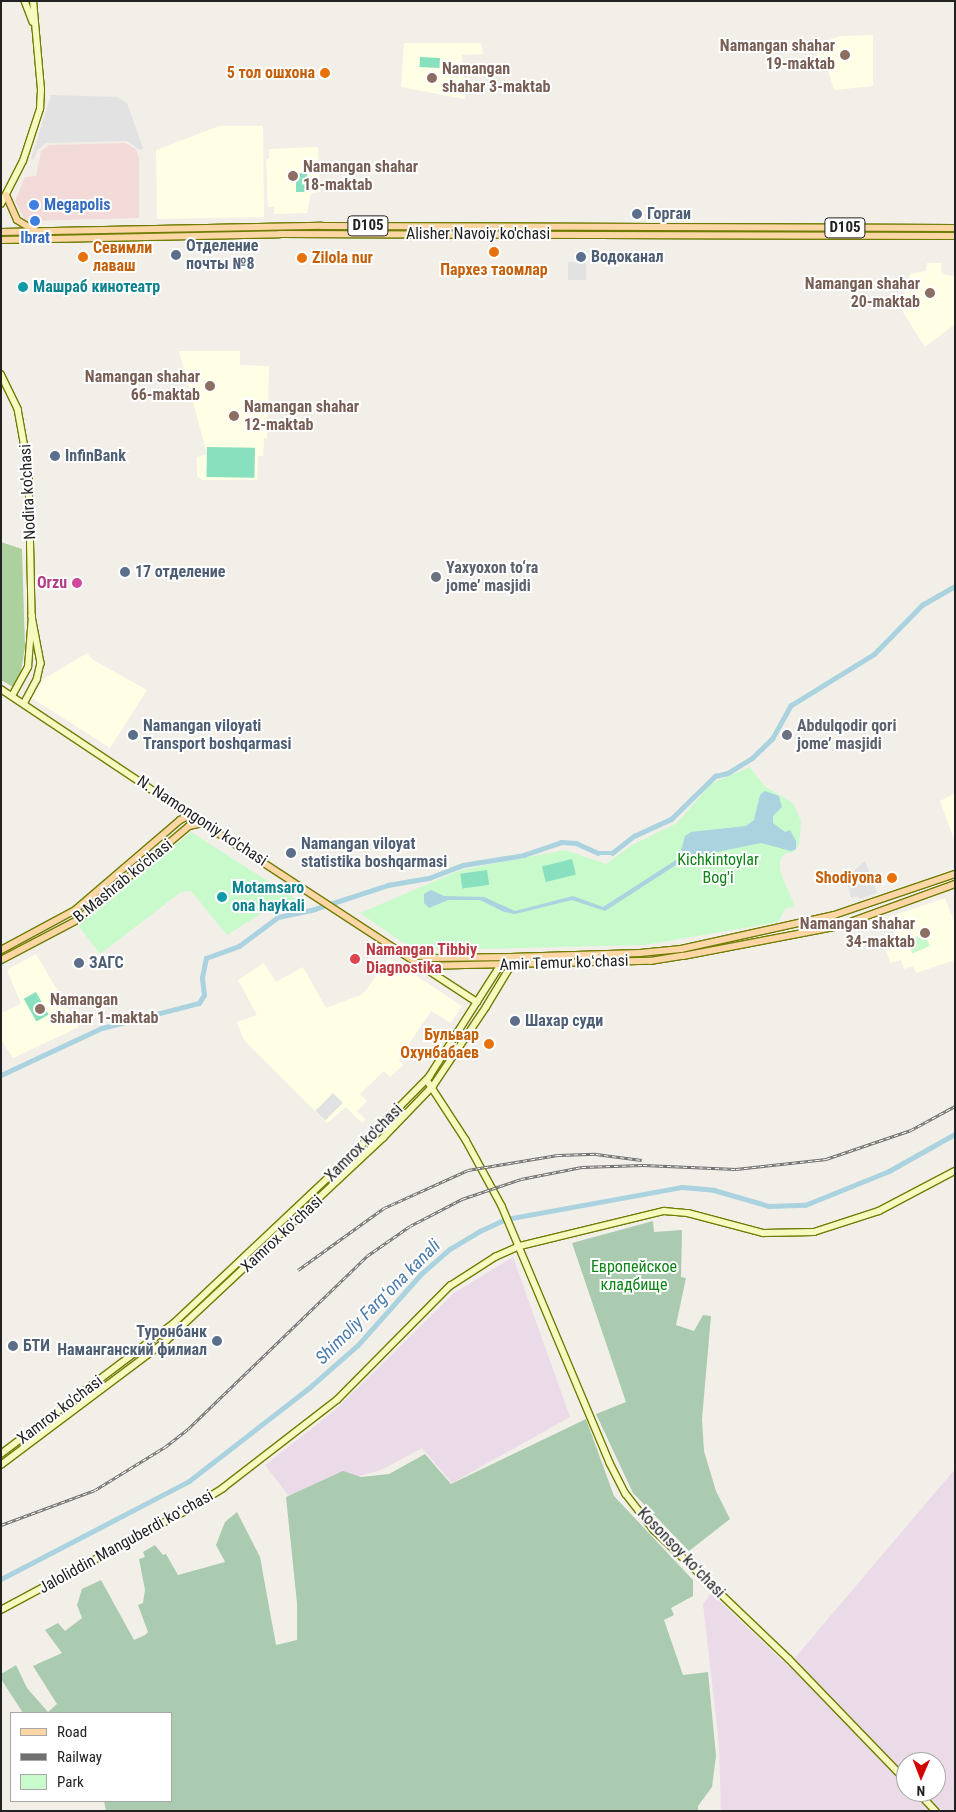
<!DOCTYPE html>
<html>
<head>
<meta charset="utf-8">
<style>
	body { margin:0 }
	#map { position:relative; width:956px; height:1812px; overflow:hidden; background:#f2efe9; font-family:"Roboto Condensed",sans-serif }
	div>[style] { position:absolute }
	.commercial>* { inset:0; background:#f2dad9 }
	.industrial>* { inset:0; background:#ebdbe8 }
	.education>* { inset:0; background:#ffffe5 }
	.forest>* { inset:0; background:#add19e }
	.cemetery>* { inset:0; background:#aacbaf }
	.park>* { inset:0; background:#c8facc; transform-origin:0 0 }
	.pitch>* { inset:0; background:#88e0be; transform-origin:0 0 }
	.parking>* { inset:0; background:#e2e2e2; transform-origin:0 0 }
	.water>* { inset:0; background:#aad3df }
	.canal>* { height:4.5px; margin:-2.25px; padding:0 2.25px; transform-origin:2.25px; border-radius:2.25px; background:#aad3df }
	.roads { filter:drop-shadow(1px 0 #707d05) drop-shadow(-1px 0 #707d05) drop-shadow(0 1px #707d05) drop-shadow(0 -1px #707d05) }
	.secondary>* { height:5.5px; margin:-2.75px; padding:0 2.75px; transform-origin:2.75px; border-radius:2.75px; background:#f7fabf }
	.primary>* { height:6px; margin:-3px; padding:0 3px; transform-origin:3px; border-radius:3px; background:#fcd6a4 }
	.rail>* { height:3px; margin-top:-1.5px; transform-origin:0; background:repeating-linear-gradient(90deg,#fff 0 4px,#707070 0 8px); box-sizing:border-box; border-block:1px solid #707070 }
	.dots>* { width:14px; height:14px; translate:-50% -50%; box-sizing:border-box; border:2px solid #fff; border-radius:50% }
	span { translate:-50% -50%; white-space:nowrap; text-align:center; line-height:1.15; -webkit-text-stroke:4px #fff; paint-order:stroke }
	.shield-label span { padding:1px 4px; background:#fff; border:1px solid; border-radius:4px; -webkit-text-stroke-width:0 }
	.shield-label { font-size:15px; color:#222; font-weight:700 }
	.education-label { font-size:16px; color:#785e54; font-weight:700 }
	.right { translate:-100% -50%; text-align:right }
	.left { translate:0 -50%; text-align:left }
	.food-label { font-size:16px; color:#c56008; font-weight:700 }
	.shop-label { font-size:16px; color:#366cbe; font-weight:700 }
	.service-label { font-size:16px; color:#4e5e75; font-weight:700 }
	.street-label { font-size:16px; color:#222 }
	.culture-label { font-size:16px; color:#0d838f; font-weight:700 }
	.worship-label { font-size:16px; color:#5b616d; font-weight:700 }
	.hotel-label { font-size:16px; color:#b23c85; font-weight:700 }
	.park-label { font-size:16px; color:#0c8416 }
	.health-label { font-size:16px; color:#be3a42; font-weight:700 }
	.water-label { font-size:18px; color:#4a7aab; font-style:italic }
	.frame { position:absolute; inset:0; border:2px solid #222; pointer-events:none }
	.legend { position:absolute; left:10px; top:1712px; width:162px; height:90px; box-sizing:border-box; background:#fff; border:1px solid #a7a7a7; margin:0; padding:6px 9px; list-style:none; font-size:15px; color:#222 }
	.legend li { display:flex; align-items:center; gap:10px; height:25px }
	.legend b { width:25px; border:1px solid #a7a7a7 }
	.north { position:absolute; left:896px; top:1752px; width:50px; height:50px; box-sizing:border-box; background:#fff; border:1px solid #a7a7a7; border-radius:50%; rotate:181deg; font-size:14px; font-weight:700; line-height:20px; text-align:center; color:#222 }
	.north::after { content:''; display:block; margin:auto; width:18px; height:22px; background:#d40000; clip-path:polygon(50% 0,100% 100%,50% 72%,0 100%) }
</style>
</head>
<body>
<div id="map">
	<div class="commercial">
		<i style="clip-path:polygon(125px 143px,136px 149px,139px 158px,139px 218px,25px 221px,15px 201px,25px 177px,36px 176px,41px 151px,49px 145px)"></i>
	</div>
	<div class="industrial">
		<i style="clip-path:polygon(513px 1257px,570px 1417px,452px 1483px,422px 1448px,381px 1470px,288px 1495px,265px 1465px,334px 1411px,454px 1293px)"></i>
		<i style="clip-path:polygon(evenodd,955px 1469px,955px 1811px,721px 1811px,719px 1745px,703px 1604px,711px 1593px,788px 1666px,955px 1469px,906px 1762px,936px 1762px,936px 1792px,906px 1792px,906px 1762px)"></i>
	</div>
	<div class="education">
		<i style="clip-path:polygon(873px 35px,873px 86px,834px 90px,826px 64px,819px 64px,816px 45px,840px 36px)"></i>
		<i style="clip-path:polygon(404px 43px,481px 43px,483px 54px,462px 55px,465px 99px,401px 87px)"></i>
		<i style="clip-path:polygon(219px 126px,263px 126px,264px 217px,157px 219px,156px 150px)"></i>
		<i style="clip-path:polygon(318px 147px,320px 192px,311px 193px,307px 213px,274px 214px,274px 207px,268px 207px,266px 159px,269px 158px,269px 149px)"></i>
		<i style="clip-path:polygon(927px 263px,941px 263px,942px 274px,955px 276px,955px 324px,925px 347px,901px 309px,910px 274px,926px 271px)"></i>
		<i style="clip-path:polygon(179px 351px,240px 351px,240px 365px,269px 366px,267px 438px,264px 438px,263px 456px,258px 456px,257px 480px,203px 480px,197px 476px,197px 457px,207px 454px)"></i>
		<i style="clip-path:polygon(87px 653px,93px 660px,147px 690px,110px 748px,32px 698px,44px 679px)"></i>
		<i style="clip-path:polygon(955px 793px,955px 842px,940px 801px)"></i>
		<i style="clip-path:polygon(945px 898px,955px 924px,955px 960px,916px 973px,913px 966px,904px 969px,901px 960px,890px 963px,885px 946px,898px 942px,889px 917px)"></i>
		<i style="clip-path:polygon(36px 954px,79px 1027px,13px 1058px,1px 1040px,1px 1013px,21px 1004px,7px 970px)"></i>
		<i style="clip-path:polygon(389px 958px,462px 1006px,451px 1023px,431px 1011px,399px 1059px,403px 1065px,390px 1077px,384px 1071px,360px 1094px,367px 1101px,357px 1111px,366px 1120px,362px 1123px,346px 1107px,327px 1123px,244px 1040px,237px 1022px,257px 1015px,238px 980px,264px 963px,276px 982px,303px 967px,326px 1008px,363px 994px)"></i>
	</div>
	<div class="forest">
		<i style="clip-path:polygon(1px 542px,22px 549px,25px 648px,20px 676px,13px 687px,1px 680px)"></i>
	</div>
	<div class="cemetery">
		<i style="clip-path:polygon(653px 1221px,654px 1232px,682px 1230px,681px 1277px,686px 1278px,676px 1325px,694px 1331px,703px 1315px,711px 1316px,702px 1419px,704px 1451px,716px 1491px,730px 1519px,689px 1551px,633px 1493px,596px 1414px,626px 1402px,572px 1243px)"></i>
		<i style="clip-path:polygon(586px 1419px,614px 1496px,693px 1580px,693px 1596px,671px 1608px,674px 1615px,664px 1620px,683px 1675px,708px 1672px,716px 1756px,712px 1787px,698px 1806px,698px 1811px,106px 1811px,104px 1801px,171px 1801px,171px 1713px,23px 1713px,1px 1679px,1px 1674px,16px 1665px,27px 1688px,48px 1712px,57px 1704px,33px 1666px,62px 1653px,45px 1630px,58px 1623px,65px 1631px,82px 1618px,77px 1605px,82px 1589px,101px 1580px,134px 1640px,145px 1635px,148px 1632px,138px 1605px,143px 1603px,145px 1590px,139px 1559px,145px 1557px,143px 1552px,155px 1545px,163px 1555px,166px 1554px,178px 1575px,225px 1562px,216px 1545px,225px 1522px,237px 1512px,260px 1557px,276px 1645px,297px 1640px,297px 1603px,286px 1497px,343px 1471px,361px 1477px,389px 1474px,425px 1454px,451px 1484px)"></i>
	</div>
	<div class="park">
		<i style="clip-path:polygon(750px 767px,764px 786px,793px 803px,801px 821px,799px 845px,794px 852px,784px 854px,780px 861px,780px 871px,795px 907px,786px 908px,778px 922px,645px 945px,433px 950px,402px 942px,360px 913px,461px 870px,565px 850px,606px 864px,632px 845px,677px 823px,712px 783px)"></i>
		<i style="clip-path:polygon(191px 832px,299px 901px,270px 908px,227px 935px,191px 891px,181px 892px,100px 954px,77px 924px)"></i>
		<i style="left:925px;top:934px;width:13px;height:19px;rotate:67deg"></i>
	</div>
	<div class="pitch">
		<i style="left:420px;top:57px;width:20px;height:10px;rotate:3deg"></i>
		<i style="left:296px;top:173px;width:11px;height:19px"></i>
		<i style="left:207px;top:447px;width:48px;height:30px;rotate:1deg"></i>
		<i style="left:572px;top:859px;width:16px;height:31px;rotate:76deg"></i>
		<i style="left:487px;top:870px;width:15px;height:27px;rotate:82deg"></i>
		<i style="left:36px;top:992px;width:26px;height:14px;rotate:61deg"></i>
	</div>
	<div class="parking">
		<i style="clip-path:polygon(51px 95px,117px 97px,127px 103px,143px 148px,140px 150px,127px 141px,46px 143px,37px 151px,34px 160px,31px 159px)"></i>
		<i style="left:568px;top:262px;width:18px;height:18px"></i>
		<i style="clip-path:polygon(865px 861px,877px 893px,859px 899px,858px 896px,851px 898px,846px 878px)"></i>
		<i style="left:333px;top:1093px;width:14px;height:25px;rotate:45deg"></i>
	</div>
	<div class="water">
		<i style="clip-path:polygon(765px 791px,779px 796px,782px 807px,773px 816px,773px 823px,785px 832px,790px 830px,796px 841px,796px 849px,791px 851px,761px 843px,687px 858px,605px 911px,572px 900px,515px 914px,504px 912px,480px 900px,448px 900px,429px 908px,424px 903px,424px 894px,431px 890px,444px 896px,484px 897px,515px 911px,573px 896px,603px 907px,679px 858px,685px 836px,691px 832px,746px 826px,754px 820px,760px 795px)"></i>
	</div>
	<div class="canal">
		<i style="left:1px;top:1075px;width:111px;rotate:-25deg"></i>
		<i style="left:102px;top:1028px;width:100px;rotate:-14.5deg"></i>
		<i style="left:199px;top:1003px;width:9px;rotate:-58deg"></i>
		<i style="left:204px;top:995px;width:17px;rotate:-97deg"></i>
		<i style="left:202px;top:978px;width:20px;rotate:-79deg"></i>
		<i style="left:206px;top:958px;width:35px;rotate:-20deg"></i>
		<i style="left:239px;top:946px;width:49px;rotate:-36.6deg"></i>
		<i style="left:278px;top:917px;width:38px;rotate:-12deg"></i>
		<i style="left:315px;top:909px;width:77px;rotate:-18.2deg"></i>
		<i style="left:388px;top:885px;width:42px;rotate:-9.7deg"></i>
		<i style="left:429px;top:878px;width:36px;rotate:-21deg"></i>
		<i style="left:463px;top:865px;width:62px;rotate:-9.3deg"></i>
		<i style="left:524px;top:855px;width:39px;rotate:-19deg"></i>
		<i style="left:561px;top:842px;width:15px;rotate:4deg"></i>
		<i style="left:576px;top:843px;width:24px;rotate:24deg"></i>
		<i style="left:598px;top:853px;width:14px"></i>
		<i style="left:612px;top:853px;width:28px;rotate:-38deg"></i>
		<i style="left:634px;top:836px;width:41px;rotate:-24.7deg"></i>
		<i style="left:671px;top:819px;width:62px;rotate:-44.3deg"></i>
		<i style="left:715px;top:776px;width:13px;rotate:-13deg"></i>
		<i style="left:728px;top:773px;width:28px;rotate:-32deg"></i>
		<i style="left:752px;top:758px;width:28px;rotate:-44deg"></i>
		<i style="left:772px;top:739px;width:38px;rotate:-61deg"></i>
		<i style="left:790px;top:706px;width:99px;rotate:-31.8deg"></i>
		<i style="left:874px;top:654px;width:69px;rotate:-45.6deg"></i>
		<i style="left:922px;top:605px;width:38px;rotate:-30deg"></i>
		<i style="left:1px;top:1579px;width:212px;rotate:-27.5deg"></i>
		<i style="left:189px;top:1481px;width:152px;rotate:-37.8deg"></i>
		<i style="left:309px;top:1388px;width:65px;rotate:-41.3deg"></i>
		<i style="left:358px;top:1345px;width:95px;rotate:-48.4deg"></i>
		<i style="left:421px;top:1274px;width:38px;rotate:-41deg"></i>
		<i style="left:450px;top:1249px;width:35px;rotate:-31deg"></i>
		<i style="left:480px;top:1231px;width:29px;rotate:-25deg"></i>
		<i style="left:506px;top:1219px;width:179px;rotate:-10.3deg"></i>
		<i style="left:682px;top:1187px;width:32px;rotate:5deg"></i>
		<i style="left:714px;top:1190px;width:57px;rotate:16.2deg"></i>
		<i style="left:769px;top:1206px;width:36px;rotate:-2deg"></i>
		<i style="left:805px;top:1205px;width:91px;rotate:-22deg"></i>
		<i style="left:889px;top:1171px;width:76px;rotate:-29.3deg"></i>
	</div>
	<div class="roads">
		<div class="secondary">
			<i style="left:25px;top:1px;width:22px;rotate:69deg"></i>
			<i style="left:1px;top:204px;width:48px;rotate:-62.9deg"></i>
			<i style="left:23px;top:161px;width:55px;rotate:-71.9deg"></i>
			<i style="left:40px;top:109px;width:19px;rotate:-87deg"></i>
			<i style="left:41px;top:90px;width:89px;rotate:-95.1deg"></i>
			<i style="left:1px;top:374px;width:39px;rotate:64deg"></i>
			<i style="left:18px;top:409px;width:62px;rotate:79.8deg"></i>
			<i style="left:29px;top:470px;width:146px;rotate:88.8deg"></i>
			<i style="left:1px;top:689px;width:227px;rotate:33.7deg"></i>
			<i style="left:12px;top:696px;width:33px;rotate:-61deg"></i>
			<i style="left:28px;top:667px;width:51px;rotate:-85.5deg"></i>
			<i style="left:32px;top:616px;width:48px;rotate:79.2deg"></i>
			<i style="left:41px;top:663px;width:17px;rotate:103deg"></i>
			<i style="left:37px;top:680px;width:27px;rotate:118deg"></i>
			<i style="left:422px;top:966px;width:66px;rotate:33.2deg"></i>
			<i style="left:427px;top:1080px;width:72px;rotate:57deg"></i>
			<i style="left:466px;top:1140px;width:75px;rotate:61.4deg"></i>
			<i style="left:502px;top:1206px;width:279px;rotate:67.2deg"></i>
			<i style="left:610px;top:1463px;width:35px;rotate:63deg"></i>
			<i style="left:626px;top:1494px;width:46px;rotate:52.1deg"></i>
			<i style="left:654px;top:1530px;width:187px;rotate:43.7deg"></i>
			<i style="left:789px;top:1659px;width:168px;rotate:46deg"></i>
			<i style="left:1px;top:1454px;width:217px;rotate:-37.1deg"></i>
			<i style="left:174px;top:1323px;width:245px;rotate:-43.3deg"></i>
			<i style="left:352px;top:1155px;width:110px;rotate:-45.4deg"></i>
			<i style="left:429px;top:1077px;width:135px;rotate:-57.4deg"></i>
			<i style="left:1px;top:1465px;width:206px;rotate:-36.9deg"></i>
			<i style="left:166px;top:1341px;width:297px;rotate:-43.1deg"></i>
			<i style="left:383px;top:1138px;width:72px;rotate:-46.1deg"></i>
			<i style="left:433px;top:1086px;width:95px;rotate:-56.1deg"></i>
			<i style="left:486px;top:1007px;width:44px;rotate:-58.8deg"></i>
			<i style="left:509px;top:969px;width:8px;rotate:-83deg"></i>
			<i style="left:1px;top:1610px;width:218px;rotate:-28.2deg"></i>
			<i style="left:193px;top:1507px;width:36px;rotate:-32deg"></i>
			<i style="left:223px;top:1488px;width:144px;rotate:-37.7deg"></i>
			<i style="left:337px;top:1400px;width:161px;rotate:-45.3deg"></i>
			<i style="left:450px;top:1286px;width:54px;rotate:-32.8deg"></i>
			<i style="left:495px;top:1257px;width:27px;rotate:-24deg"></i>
			<i style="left:520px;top:1246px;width:148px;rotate:-13.7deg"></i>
			<i style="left:664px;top:1211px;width:24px;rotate:5deg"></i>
			<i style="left:688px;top:1213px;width:78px;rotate:14.9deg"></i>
			<i style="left:763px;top:1233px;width:51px;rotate:-1.1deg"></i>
			<i style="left:814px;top:1232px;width:68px;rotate:-17.9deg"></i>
			<i style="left:879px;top:1211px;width:86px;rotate:-27.8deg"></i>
			<i style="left:918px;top:1792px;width:26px;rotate:47deg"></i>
		</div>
		<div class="primary">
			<i style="left:6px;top:195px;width:27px;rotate:66deg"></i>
			<i style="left:17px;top:220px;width:21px;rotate:31deg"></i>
			<i style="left:1px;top:232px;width:321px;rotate:-1.1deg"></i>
			<i style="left:322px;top:226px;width:633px;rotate:0.18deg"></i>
			<i style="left:1px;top:240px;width:279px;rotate:-1.2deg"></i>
			<i style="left:280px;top:234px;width:675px;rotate:0.17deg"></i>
			<i style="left:190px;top:815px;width:277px;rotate:33.1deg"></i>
			<i style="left:422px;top:966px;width:228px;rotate:-1.3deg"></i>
			<i style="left:650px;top:961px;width:33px;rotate:-9deg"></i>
			<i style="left:683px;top:956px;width:159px;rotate:-10.9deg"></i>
			<i style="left:839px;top:926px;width:123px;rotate:-19.9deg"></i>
			<i style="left:1px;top:950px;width:84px;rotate:-28.4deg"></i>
			<i style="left:75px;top:910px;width:138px;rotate:-40.6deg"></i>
			<i style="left:180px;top:820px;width:11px;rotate:-27deg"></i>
			<i style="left:405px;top:954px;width:27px;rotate:8deg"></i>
			<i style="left:432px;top:958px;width:78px;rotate:-0.7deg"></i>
			<i style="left:510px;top:957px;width:130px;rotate:-1.8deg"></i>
			<i style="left:640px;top:953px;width:41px;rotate:-5.6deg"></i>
			<i style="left:681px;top:949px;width:157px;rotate:-12.5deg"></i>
			<i style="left:834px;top:915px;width:128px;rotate:-18.7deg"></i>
			<i style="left:1px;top:960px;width:88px;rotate:-27.7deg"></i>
			<i style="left:79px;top:919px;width:144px;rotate:-40.2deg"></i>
			<i style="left:189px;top:826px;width:14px;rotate:-12deg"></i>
		</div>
	</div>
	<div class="rail">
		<i style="left:298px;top:1270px;width:106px;rotate:-35.8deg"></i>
		<i style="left:384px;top:1208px;width:92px;rotate:-24.3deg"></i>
		<i style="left:468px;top:1170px;width:91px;rotate:-9.5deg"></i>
		<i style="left:558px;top:1155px;width:38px;rotate:-2deg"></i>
		<i style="left:596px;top:1154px;width:46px;rotate:7.4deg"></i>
		<i style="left:1px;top:1525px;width:100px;rotate:-20.4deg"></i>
		<i style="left:95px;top:1490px;width:82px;rotate:-31.6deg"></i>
		<i style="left:165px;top:1447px;width:29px;rotate:-38deg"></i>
		<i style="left:188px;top:1429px;width:249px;rotate:-44deg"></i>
		<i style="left:367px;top:1256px;width:52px;rotate:-34.9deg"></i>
		<i style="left:410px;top:1226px;width:59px;rotate:-27.4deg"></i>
		<i style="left:462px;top:1199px;width:62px;rotate:-18.7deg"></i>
		<i style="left:521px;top:1179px;width:62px;rotate:-11.1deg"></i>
		<i style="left:582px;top:1167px;width:61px;rotate:-1.9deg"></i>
		<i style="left:643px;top:1165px;width:93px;rotate:2.5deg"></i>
		<i style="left:736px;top:1169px;width:91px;rotate:-6.3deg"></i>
		<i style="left:826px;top:1159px;width:90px;rotate:-18.8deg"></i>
		<i style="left:911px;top:1130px;width:50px;rotate:-28.6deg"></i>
	</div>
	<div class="dots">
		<i style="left:845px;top:55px;background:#8d6e63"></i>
		<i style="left:325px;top:73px;background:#e8710a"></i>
		<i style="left:432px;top:78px;background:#8d6e63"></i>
		<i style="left:293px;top:176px;background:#8d6e63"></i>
		<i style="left:34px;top:205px;background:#3f7fe0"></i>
		<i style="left:637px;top:214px;background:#5c6f8a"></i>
		<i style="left:35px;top:221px;background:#3f7fe0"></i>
		<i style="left:494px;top:252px;background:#e8710a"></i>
		<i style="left:176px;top:255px;background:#5c6f8a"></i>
		<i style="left:83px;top:257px;background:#e8710a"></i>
		<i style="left:581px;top:257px;background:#5c6f8a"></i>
		<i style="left:302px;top:258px;background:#e8710a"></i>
		<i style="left:23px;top:287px;background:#0f9aa8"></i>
		<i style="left:930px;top:293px;background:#8d6e63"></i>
		<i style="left:210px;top:386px;background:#8d6e63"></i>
		<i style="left:234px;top:416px;background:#8d6e63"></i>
		<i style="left:55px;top:456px;background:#5c6f8a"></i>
		<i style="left:125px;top:572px;background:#5c6f8a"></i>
		<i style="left:436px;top:577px;background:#6b7280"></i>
		<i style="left:77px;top:583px;background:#d1479c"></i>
		<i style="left:133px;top:735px;background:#5c6f8a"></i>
		<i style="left:787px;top:735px;background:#6b7280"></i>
		<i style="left:291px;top:853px;background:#5c6f8a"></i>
		<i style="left:892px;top:878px;background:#e8710a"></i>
		<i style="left:222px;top:897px;background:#0f9aa8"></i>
		<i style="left:925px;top:933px;background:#8d6e63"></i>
		<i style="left:355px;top:959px;background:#e0444e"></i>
		<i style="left:79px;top:963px;background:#5c6f8a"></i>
		<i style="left:40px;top:1009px;background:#8d6e63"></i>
		<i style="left:515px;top:1021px;background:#5c6f8a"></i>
		<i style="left:489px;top:1044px;background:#e8710a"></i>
		<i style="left:217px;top:1341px;background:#5c6f8a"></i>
		<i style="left:13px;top:1346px;background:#5c6f8a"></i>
	</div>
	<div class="shield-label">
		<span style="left:368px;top:226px">D105</span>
		<span style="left:845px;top:228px">D105</span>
	</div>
	<div class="education-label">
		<span class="right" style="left:835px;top:55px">Namangan shahar<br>19-maktab</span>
		<span class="left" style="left:442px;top:78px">Namangan<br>shahar 3-maktab</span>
		<span class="left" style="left:303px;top:176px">Namangan shahar<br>18-maktab</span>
		<span class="right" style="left:920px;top:293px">Namangan shahar<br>20-maktab</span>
		<span class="right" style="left:200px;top:386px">Namangan shahar<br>66-maktab</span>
		<span class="left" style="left:244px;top:416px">Namangan shahar<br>12-maktab</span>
		<span class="right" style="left:915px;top:933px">Namangan shahar<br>34-maktab</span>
		<span class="left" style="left:50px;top:1009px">Namangan<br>shahar 1-maktab</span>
	</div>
	<div class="food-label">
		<span class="right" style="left:315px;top:73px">5 тол ошхона</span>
		<span class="left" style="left:93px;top:257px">Севимли<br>лаваш</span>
		<span class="left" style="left:312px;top:258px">Zilola nur</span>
		<span style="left:494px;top:270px">Пархез таомлар</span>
		<span class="right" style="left:882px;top:878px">Shodiyona</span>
		<span class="right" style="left:479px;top:1044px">Бульвар<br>Охунбабаев</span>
	</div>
	<div class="shop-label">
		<span class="left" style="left:44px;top:205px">Megapolis</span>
		<span style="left:35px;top:238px">Ibrat</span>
	</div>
	<div class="service-label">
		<span class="left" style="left:647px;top:214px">Горгаи</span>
		<span class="left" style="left:186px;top:255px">Отделение<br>почты №8</span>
		<span class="left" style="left:591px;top:257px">Водоканал</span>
		<span class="left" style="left:65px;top:456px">InfinBank</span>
		<span class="left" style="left:135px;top:572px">17 отделение</span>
		<span class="left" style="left:143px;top:735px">Namangan viloyati<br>Transport boshqarmasi</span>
		<span class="left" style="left:301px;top:853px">Namangan viloyat<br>statistika boshqarmasi</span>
		<span class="left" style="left:89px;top:963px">ЗАГС</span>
		<span class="left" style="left:525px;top:1021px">Шахар суди</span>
		<span class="right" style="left:207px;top:1341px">Туронбанк<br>Наманганский филиал</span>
		<span class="left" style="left:23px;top:1346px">БТИ</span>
	</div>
	<div class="street-label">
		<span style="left:478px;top:234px">Alisher Navoiy ko'chasi</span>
		<span style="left:28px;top:492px;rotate:-93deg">Nodira ko'chasi</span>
		<span style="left:202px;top:821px;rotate:33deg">N. Namongoniy ko'chasi</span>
		<span style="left:123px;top:881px;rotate:-39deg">B.Mashrab ko'chasi</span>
		<span style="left:564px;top:963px;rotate:-2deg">Amir Temur koʻchasi</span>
		<span style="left:364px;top:1143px;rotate:-45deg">Xamrox ko'chasi</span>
		<span style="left:282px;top:1234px;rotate:-43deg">Xamrox koʻchasi</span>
		<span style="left:60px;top:1410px;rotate:-37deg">Xamrox ko'chasi</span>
		<span style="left:126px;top:1542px;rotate:-29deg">Jaloliddin Manguberdi koʻchasi</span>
		<span style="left:681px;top:1553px;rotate:46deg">Kosonsoy koʻchasi</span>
	</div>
	<div class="culture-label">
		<span class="left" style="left:33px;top:287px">Машраб кинотеатр</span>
		<span class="left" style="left:232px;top:897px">Motamsaro<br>ona haykali</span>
	</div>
	<div class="worship-label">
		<span class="left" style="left:446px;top:577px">Yaxyoxon to‘ra<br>jome’ masjidi</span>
		<span class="left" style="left:797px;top:735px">Abdulqodir qori<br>jome’ masjidi</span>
	</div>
	<div class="hotel-label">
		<span class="right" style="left:67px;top:583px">Orzu</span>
	</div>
	<div class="park-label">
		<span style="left:718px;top:869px">Kichkintoylar<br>Bog'i</span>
		<span style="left:634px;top:1276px">Европейское<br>кладбище</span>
	</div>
	<div class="health-label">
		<span class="left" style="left:366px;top:959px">Namangan Tibbiy<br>Diagnostika</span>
	</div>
	<div class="water-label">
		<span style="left:378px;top:1302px;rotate:-45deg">Shimoliy Fargʻona kanali</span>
	</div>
	<div class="frame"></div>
	<ul class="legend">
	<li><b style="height:6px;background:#fcd6a4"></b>Road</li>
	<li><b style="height:6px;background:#707070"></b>Railway</li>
	<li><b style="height:14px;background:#c8facc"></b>Park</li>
	</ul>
	<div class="north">N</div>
</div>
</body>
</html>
